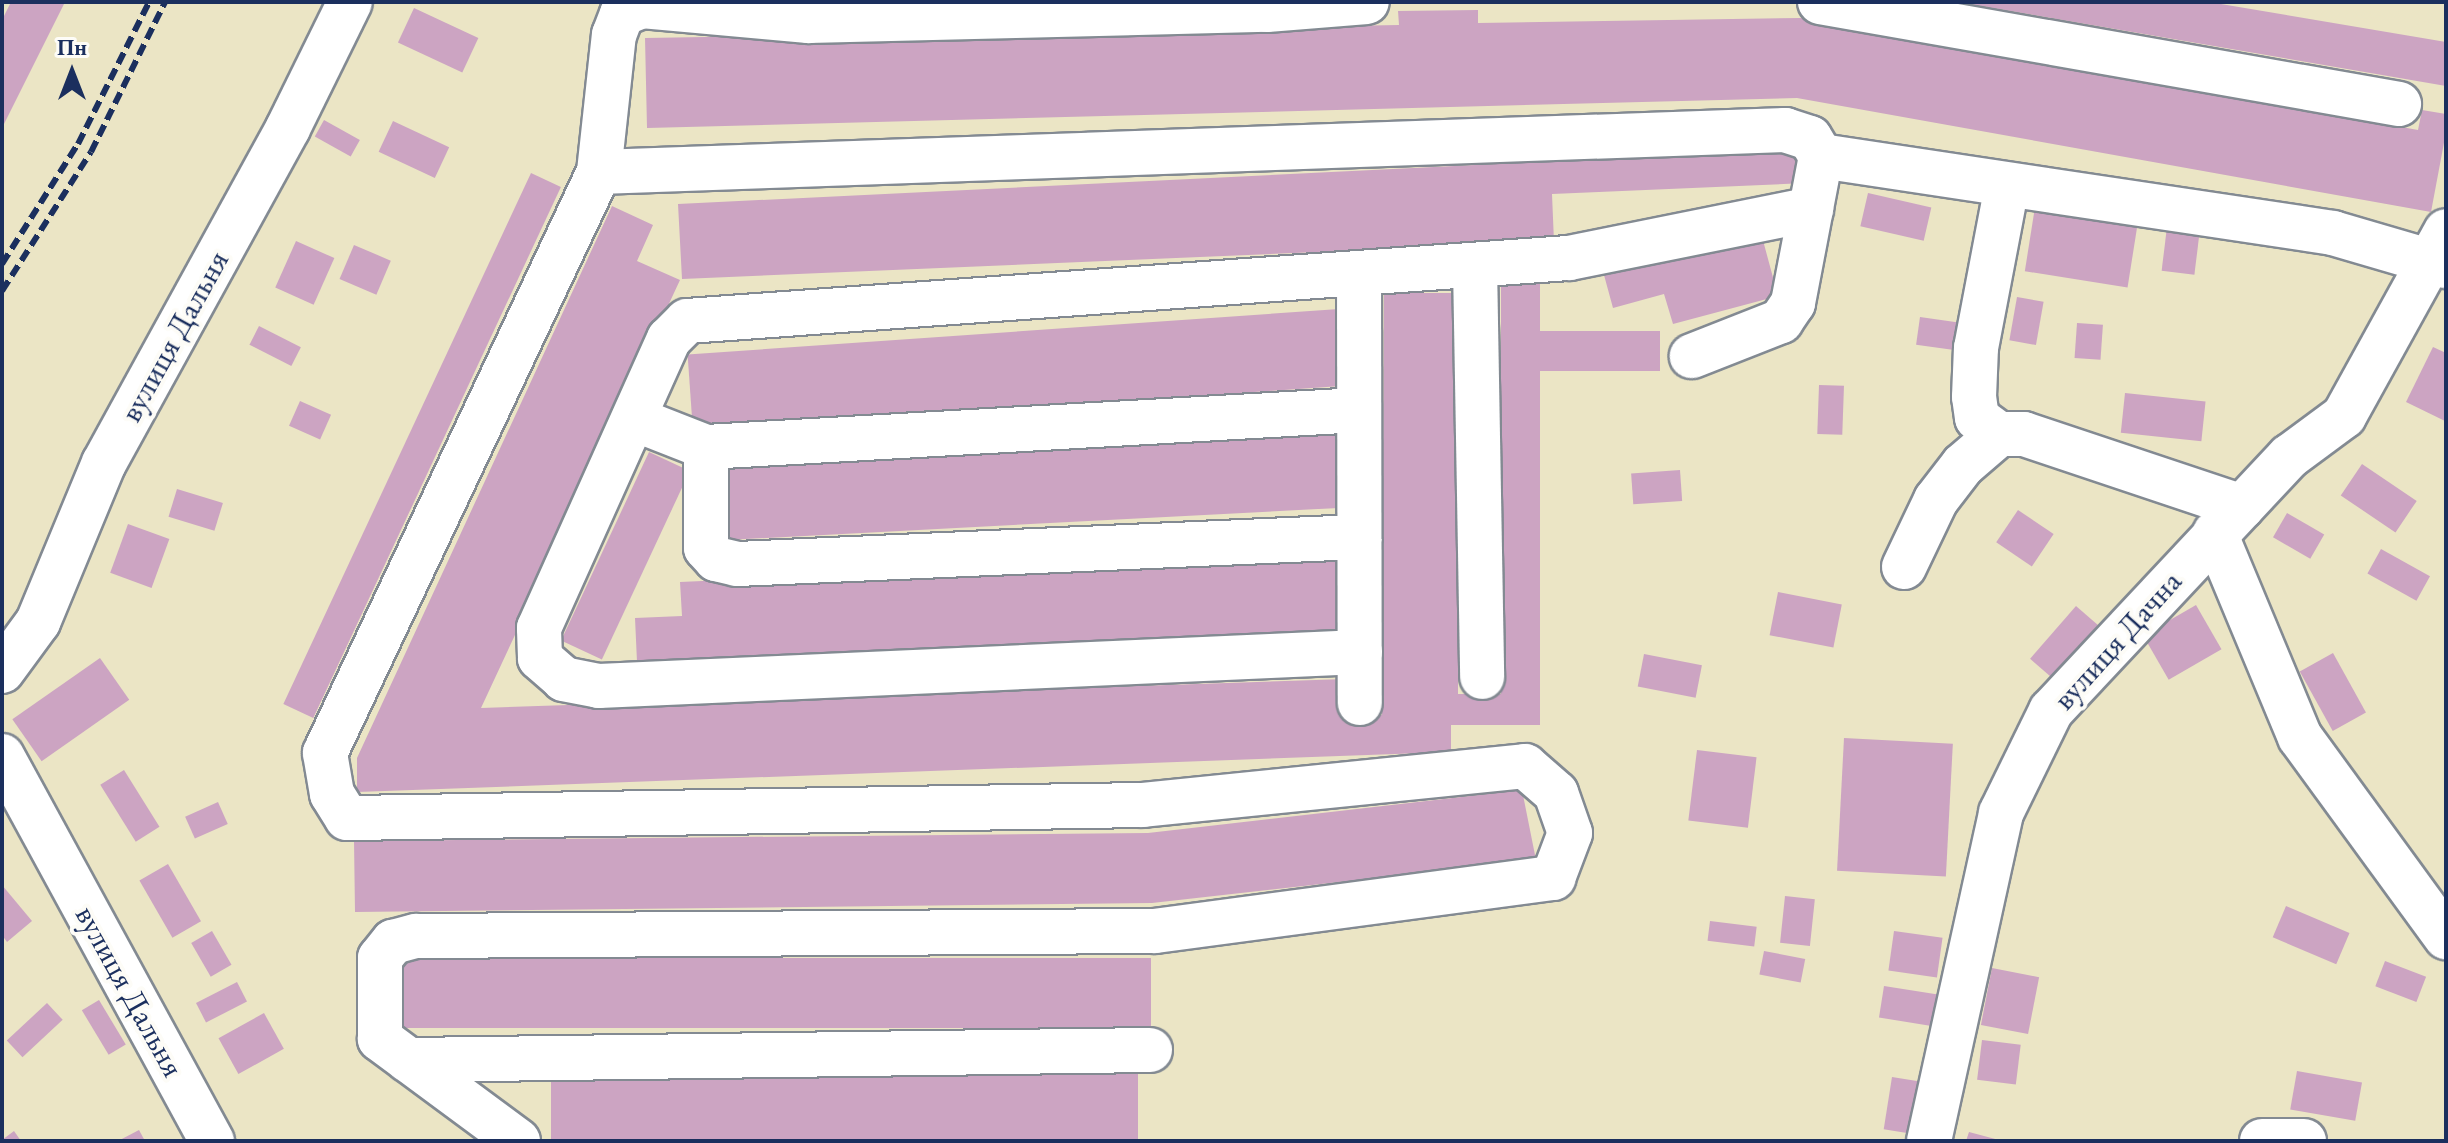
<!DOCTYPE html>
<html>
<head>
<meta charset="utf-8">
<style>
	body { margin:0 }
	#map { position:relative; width:2448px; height:1143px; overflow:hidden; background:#ebe5c5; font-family:"EB Garamond",serif }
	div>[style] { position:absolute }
	.building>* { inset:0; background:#cca4c2; transform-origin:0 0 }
	.roads { filter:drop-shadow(2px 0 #838a92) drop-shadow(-2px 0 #838a92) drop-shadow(0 2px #838a92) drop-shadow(0 -2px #838a92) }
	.minor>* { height:44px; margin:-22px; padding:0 22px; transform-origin:22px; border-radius:22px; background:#fff }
	.rail>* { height:6px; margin-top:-3px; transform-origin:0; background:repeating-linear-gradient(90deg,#1b2f5e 0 12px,transparent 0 18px) }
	span { translate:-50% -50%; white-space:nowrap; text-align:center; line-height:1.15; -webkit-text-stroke:8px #fdfcf7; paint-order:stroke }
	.street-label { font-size:32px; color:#1b2f5e }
	.frame { position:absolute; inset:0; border:4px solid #1b2f5e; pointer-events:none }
	.north { position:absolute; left:32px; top:32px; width:80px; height:80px; -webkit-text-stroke:6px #fdfcf7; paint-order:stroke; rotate:0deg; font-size:22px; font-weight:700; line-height:32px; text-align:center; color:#1b2f5e }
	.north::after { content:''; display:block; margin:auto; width:28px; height:36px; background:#1b2f5e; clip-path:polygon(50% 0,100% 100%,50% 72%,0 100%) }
</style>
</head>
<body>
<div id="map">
	<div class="building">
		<i style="clip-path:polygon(11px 2px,65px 2px,2px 128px,2px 20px)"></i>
		<i style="clip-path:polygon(1958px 2px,2209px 2px,2446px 42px,2446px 86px)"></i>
		<i style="left:414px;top:8px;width:71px;height:38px;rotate:25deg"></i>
		<i style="clip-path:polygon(1478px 10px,1478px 23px,1801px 18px,2418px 130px,2422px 110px,2446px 114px,2446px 132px,2431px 212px,1797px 98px,647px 128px,645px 38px,1399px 25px,1398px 11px)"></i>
		<i style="left:324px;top:120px;width:41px;height:19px;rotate:29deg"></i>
		<i style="left:393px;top:121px;width:62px;height:34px;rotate:25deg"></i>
		<i style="clip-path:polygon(1804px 149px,1806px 183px,1552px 194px,1554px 242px,682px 279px,678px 204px)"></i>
		<i style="left:531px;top:173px;width:33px;height:586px;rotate:25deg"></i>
		<i style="left:1868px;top:193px;width:65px;height:34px;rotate:13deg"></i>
		<i style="clip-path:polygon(612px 206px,653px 225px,637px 261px,680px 280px,481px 708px,1346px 679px,1347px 716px,1382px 715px,1384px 293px,1458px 293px,1458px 694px,1501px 694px,1501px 282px,1540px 282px,1540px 331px,1660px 331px,1660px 371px,1540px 371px,1540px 725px,1451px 725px,1451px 752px,357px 792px,357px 758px)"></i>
		<i style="left:2035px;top:207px;width:104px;height:65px;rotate:9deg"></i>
		<i style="left:2167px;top:227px;width:33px;height:44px;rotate:7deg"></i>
		<i style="clip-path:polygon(1761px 233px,1778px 296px,1673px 324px,1664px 294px,1613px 308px,1604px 275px)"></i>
		<i style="left:296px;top:241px;width:42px;height:51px;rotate:24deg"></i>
		<i style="left:354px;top:245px;width:40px;height:37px;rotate:23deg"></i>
		<i style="left:2017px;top:297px;width:27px;height:44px;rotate:10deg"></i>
		<i style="left:1339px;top:309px;width:77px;height:653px;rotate:86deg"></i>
		<i style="left:1920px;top:317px;width:53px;height:28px;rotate:8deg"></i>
		<i style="left:2077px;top:323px;width:26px;height:35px;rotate:4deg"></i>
		<i style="left:259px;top:326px;width:47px;height:21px;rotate:27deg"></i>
		<i style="clip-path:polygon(2433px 347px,2446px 353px,2445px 421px,2406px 402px)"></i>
		<i style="left:1819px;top:385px;width:25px;height:49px;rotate:2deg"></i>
		<i style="left:2125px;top:393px;width:81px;height:40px;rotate:6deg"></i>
		<i style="left:300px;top:401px;width:34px;height:27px;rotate:24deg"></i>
		<i style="left:1335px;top:434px;width:74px;height:618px;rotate:87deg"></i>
		<i style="left:649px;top:452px;width:45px;height:208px;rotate:25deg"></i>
		<i style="left:2362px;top:464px;width:66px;height:38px;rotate:34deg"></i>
		<i style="left:1680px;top:470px;width:31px;height:49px;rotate:86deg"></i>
		<i style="left:177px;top:489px;width:48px;height:29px;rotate:17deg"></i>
		<i style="left:2018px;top:510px;width:43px;height:39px;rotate:34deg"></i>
		<i style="left:2287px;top:513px;width:43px;height:28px;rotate:30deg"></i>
		<i style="left:128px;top:524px;width:44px;height:52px;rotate:20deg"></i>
		<i style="left:2381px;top:549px;width:56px;height:28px;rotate:29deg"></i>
		<i style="clip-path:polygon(1342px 552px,1346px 630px,637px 662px,635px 618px,682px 616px,680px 582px)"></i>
		<i style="left:1778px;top:592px;width:65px;height:44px;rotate:11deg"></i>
		<i style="left:2196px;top:605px;width:51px;height:61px;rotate:60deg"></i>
		<i style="left:2076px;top:606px;width:29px;height:70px;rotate:41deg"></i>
		<i style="left:2333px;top:653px;width:68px;height:38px;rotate:61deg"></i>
		<i style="left:1644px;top:654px;width:59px;height:33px;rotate:11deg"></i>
		<i style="left:100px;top:658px;width:51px;height:107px;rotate:55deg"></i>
		<i style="left:1844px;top:738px;width:109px;height:133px;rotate:3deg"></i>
		<i style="left:1697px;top:750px;width:60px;height:71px;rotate:7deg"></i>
		<i style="left:124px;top:770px;width:67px;height:28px;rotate:58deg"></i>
		<i style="clip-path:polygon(1522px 790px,1536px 860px,1152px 903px,355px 912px,354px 841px,1148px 833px)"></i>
		<i style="left:218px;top:802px;width:24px;height:36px;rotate:66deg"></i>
		<i style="left:168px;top:864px;width:66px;height:33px;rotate:60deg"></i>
		<i style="clip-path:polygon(2px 885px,32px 921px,7px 942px,2px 935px)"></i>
		<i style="left:1785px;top:896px;width:30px;height:47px;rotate:6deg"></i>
		<i style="left:2286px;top:906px;width:69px;height:34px;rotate:23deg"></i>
		<i style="left:1710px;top:921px;width:47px;height:20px;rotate:7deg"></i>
		<i style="left:212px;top:931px;width:39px;height:24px;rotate:60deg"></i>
		<i style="left:1894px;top:931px;width:49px;height:40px;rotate:8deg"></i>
		<i style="left:1764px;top:951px;width:42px;height:24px;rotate:11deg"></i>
		<i style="left:1151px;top:958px;width:70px;height:750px;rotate:90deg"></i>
		<i style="left:2385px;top:961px;width:44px;height:27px;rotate:21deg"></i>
		<i style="left:1992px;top:968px;width:48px;height:58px;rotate:11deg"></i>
		<i style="left:237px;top:982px;width:22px;height:46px;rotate:63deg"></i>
		<i style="left:1884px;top:986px;width:61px;height:32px;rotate:9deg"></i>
		<i style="left:99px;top:1000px;width:52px;height:20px;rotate:59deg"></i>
		<i style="left:47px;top:1003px;width:23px;height:55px;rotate:47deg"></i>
		<i style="left:264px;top:1013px;width:41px;height:52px;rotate:61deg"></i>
		<i style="left:1982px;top:1040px;width:39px;height:40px;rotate:7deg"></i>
		<i style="left:2297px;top:1071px;width:66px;height:39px;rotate:10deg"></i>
		<i style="left:1138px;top:1072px;width:69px;height:587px;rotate:90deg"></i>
		<i style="left:1892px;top:1077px;width:33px;height:53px;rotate:9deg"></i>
		<i style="clip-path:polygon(139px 1130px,145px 1141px,118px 1141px)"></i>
		<i style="clip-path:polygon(14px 1131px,21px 1141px,2px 1141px,2px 1140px)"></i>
		<i style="clip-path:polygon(1969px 1132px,1999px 1140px,1999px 1141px,1966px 1141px)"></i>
	</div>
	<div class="roads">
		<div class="minor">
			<i style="left:1820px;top:2px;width:588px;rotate:9.99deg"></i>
			<i style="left:1821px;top:156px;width:518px;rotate:8.55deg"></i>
			<i style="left:2333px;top:233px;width:118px;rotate:16.3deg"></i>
			<i style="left:599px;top:172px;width:1187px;rotate:-2.03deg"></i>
			<i style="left:1785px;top:130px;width:26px;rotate:18deg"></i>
			<i style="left:1810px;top:138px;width:21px;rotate:59deg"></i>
			<i style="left:1821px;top:156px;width:150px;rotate:100.8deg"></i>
			<i style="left:1793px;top:303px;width:22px;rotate:124deg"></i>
			<i style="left:1781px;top:321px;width:96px;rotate:158.5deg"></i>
			<i style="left:1475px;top:265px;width:412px;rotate:89deg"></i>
			<i style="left:1359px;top:274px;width:429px;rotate:89.9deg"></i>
			<i style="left:637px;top:420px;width:74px;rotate:21.4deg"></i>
			<i style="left:706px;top:447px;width:101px;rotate:90deg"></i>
			<i style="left:706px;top:548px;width:15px;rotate:48deg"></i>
			<i style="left:716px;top:559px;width:22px;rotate:13deg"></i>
			<i style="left:737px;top:564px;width:623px;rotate:-2.49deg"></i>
			<i style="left:1999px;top:434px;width:27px;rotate:-144deg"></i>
			<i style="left:1977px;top:418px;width:21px;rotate:-98deg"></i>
			<i style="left:1974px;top:397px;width:49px;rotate:-87.7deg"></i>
			<i style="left:1976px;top:348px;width:165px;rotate:-79.2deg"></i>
			<i style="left:706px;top:447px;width:654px;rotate:-3.24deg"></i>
			<i style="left:2215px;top:533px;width:221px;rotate:67.4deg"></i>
			<i style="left:2300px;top:737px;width:248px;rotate:53.9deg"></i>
			<i style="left:1904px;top:567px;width:74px;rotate:-64.5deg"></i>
			<i style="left:1936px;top:500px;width:44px;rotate:-52.4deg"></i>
			<i style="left:1963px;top:465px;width:48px;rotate:-40.7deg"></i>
			<i style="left:1999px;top:434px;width:25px"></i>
			<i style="left:2024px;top:434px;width:230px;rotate:18.5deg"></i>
			<i style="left:1360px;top:652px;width:762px;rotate:177.44deg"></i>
			<i style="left:599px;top:686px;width:36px;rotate:-169deg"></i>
			<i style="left:564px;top:679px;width:32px;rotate:-139deg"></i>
			<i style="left:540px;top:658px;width:30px;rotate:-92deg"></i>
			<i style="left:539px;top:628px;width:317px;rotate:-65.8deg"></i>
			<i style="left:669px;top:339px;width:25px;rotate:-45deg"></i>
			<i style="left:687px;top:321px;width:884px;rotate:-4.09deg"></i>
			<i style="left:1569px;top:258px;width:247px;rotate:-11.4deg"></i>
			<i style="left:2px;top:671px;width:61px;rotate:-53.7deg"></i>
			<i style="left:38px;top:622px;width:172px;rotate:-67.5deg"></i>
			<i style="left:104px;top:463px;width:382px;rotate:-61.2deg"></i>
			<i style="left:288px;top:128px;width:140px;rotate:-63.8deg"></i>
			<i style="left:2px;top:756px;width:439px;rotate:61.4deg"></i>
			<i style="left:408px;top:1060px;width:742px;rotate:-0.77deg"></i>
			<i style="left:518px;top:1141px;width:172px;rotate:-143.5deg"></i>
			<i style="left:380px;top:1039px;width:81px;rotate:-90deg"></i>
			<i style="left:380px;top:958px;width:21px;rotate:-51deg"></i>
			<i style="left:393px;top:942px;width:24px;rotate:-15deg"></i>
			<i style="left:416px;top:936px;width:739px;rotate:-0.39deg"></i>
			<i style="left:1155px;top:931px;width:402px;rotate:-7.6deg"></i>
			<i style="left:1553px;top:878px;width:48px;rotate:-69.3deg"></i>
			<i style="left:1570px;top:833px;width:42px;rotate:-109.3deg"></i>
			<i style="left:1556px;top:793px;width:41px;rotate:-138.9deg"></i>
			<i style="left:1525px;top:766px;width:384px;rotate:174.2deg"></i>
			<i style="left:1143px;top:805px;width:796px;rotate:179.06deg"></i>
			<i style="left:347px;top:818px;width:28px;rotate:-122deg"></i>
			<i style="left:332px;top:794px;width:42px;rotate:-99.7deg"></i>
			<i style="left:325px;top:753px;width:642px;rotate:-64.75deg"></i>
			<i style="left:599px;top:172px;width:138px;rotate:-83.8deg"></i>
			<i style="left:614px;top:35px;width:22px;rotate:-69deg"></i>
			<i style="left:622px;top:14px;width:22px;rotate:-22deg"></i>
			<i style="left:642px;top:6px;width:167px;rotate:5.2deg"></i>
			<i style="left:808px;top:21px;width:459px;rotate:-1.4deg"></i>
			<i style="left:1267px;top:10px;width:100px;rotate:-4.6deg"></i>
			<i style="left:1929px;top:1141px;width:336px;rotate:-77.6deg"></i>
			<i style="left:2001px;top:813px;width:114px;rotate:-63.9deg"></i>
			<i style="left:2051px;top:711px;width:349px;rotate:-46.9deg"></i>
			<i style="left:2290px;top:456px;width:67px;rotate:-36.5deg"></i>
			<i style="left:2344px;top:416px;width:211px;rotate:-61.1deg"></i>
			<i style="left:2262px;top:1141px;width:42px"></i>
		</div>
	</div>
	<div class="rail">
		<i style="left:2px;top:264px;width:142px;rotate:-57.7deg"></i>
		<i style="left:78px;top:144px;width:159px;rotate:-63.4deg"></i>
		<i style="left:2px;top:291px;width:165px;rotate:-57.4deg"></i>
		<i style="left:91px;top:152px;width:167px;rotate:-63.7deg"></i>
	</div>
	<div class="street-label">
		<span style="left:174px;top:336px;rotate:-61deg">вулиця Дальня</span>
		<span style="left:2117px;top:640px;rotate:-48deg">вулиця Дачна</span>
		<span style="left:130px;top:991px;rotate:61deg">вулиця Дальня</span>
	</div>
	<div class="frame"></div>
	<div class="north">Пн</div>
</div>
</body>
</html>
